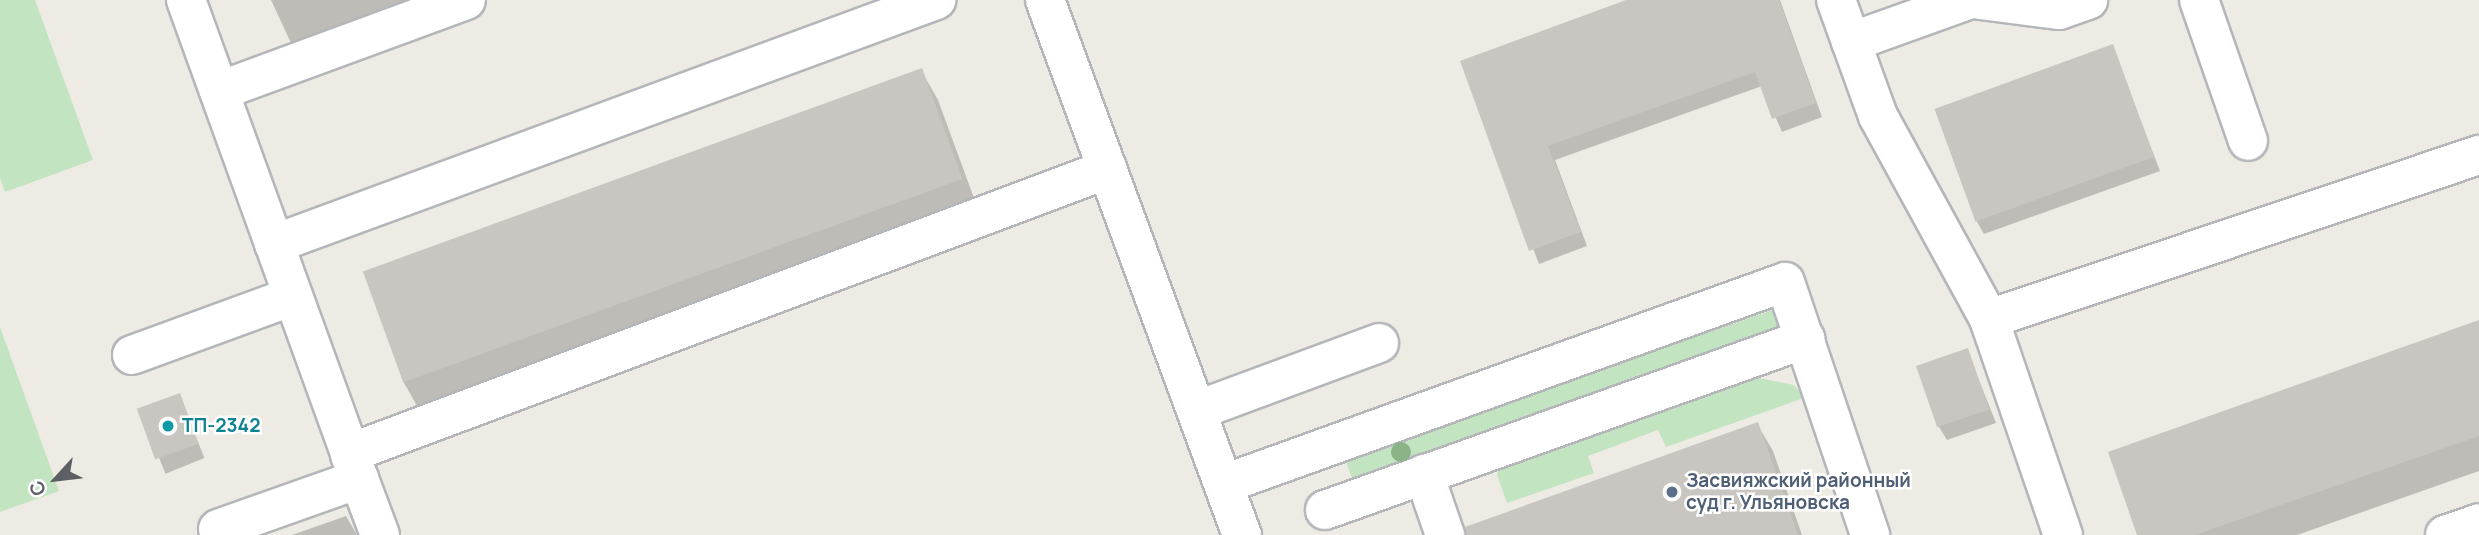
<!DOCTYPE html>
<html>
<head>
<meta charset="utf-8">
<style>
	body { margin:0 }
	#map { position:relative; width:2479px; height:535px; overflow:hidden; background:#eeebe4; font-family:Manrope,sans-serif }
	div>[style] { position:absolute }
	.green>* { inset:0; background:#c2e4c1; transform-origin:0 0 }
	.shadow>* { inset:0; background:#0003; transform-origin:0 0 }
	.building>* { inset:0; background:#c9c6c1; transform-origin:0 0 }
	.roads { filter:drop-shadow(2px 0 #b4b6ba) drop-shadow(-2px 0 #b4b6ba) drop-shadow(0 2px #b4b6ba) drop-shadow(0 -2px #b4b6ba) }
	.minor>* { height:38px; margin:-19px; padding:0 19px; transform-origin:19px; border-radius:19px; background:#fff }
	.trees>* { width:20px; height:20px; margin:-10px; border-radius:50%; background:#8bb388 }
	.dots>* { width:19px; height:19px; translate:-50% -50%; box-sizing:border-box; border:4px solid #fff; border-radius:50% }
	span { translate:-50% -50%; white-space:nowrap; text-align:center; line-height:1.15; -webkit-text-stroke:5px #fff; paint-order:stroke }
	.culture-label { font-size:19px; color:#0d838f; font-weight:700 }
	.left { translate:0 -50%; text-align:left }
	.service-label { font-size:19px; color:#4e5e75; font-weight:700 }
	.north { position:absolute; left:21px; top:444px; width:70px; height:70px; -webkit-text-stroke:5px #fff; paint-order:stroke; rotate:243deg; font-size:19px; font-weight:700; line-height:28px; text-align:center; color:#5c5f64 }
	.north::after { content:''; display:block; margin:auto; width:24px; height:32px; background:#5c5f64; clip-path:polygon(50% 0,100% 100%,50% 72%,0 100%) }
</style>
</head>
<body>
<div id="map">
	<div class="green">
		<i style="clip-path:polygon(0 0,35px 0,93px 160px,5px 192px,0 178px)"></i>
		<i style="left:1773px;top:310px;width:28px;height:453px;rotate:71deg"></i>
		<i style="clip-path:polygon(0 327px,59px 491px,0 512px)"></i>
		<i style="clip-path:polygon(1754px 377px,1794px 385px,1804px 398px,1666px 447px,1658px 430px,1588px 456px,1594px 473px,1507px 503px,1497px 475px,1501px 464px)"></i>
	</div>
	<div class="shadow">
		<i style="clip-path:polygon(271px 0,450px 0,296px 54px)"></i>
		<i style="clip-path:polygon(1631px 0,1780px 0,1822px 117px,1782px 132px,1762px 86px,1555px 160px,1587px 246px,1539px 264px,1462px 62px)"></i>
		<i style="clip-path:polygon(2112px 46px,2160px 171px,1984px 234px,1976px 220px)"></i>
		<i style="clip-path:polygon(921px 70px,938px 100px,978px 209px,420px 411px,403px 381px)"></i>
		<i style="clip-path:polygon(2479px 322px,2479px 471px,2297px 535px,2139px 535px)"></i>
		<i style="clip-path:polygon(1967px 350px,1996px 423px,1947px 440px,1939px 427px)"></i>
		<i style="left:179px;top:395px;width:68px;height:42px;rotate:68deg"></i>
		<i style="clip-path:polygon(1757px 424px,1773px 451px,1802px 535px,1531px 535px)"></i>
		<i style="clip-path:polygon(346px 516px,357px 535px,292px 535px)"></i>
	</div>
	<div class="building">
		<i style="clip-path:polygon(1626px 0,1779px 0,1816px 103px,1772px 119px,1755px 72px,1548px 146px,1581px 232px,1529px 251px,1460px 61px)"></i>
		<i style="left:2113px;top:44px;width:120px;height:190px;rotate:70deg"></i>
		<i style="left:922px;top:68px;width:118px;height:595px;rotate:70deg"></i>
		<i style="clip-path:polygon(2479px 320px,2479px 436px,2195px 535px,2137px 535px,2108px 452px)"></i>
		<i style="left:1968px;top:348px;width:65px;height:55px;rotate:71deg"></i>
		<i style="left:180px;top:393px;width:54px;height:46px;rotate:70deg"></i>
		<i style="clip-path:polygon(1758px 422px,1798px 535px,1466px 535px,1465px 527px)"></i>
	</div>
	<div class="roads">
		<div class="minor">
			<i style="left:186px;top:0;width:482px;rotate:70.1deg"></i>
			<i style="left:350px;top:453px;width:809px;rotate:-20.54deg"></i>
			<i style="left:1045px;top:0;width:570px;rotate:69.79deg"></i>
			<i style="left:1836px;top:0;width:123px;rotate:70.1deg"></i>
			<i style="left:1878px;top:116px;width:231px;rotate:61.3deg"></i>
			<i style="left:1989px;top:319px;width:228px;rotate:71.1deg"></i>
			<i style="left:1980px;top:0;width:80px;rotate:7.2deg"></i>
			<i style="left:2059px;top:10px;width:31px;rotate:-19deg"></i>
			<i style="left:2199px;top:0;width:149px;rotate:70.8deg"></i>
			<i style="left:1851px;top:42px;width:124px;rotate:-19.7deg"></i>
			<i style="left:219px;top:91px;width:263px;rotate:-20.2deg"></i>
			<i style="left:274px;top:244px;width:706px;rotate:-20.23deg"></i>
			<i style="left:1989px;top:319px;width:517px;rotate:-18.51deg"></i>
			<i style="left:132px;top:355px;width:171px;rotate:-20.1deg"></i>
			<i style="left:1198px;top:410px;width:193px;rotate:-20.3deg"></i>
			<i style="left:350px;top:455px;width:85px;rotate:69.4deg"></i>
			<i style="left:1424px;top:474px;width:65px;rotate:71deg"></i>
			<i style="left:1224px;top:484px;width:596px;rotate:-19.8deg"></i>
			<i style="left:1785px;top:282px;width:267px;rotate:71.4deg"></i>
			<i style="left:1325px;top:510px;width:510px;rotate:-19.61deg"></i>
			<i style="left:218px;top:529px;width:150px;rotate:-19.5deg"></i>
			<i style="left:2445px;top:535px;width:36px;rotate:-19deg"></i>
		</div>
	</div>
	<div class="trees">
		<i style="left:1401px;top:452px"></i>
	</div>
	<div class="dots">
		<i style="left:168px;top:426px;background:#0f9aa8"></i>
		<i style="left:1672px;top:492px;background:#5c6f8a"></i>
	</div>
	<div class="culture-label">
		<span class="left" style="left:182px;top:426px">ТП-2342</span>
	</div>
	<div class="service-label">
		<span class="left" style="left:1686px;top:492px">Засвияжский районный<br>суд г. Ульяновска</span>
	</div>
	<div class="north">С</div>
</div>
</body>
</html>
